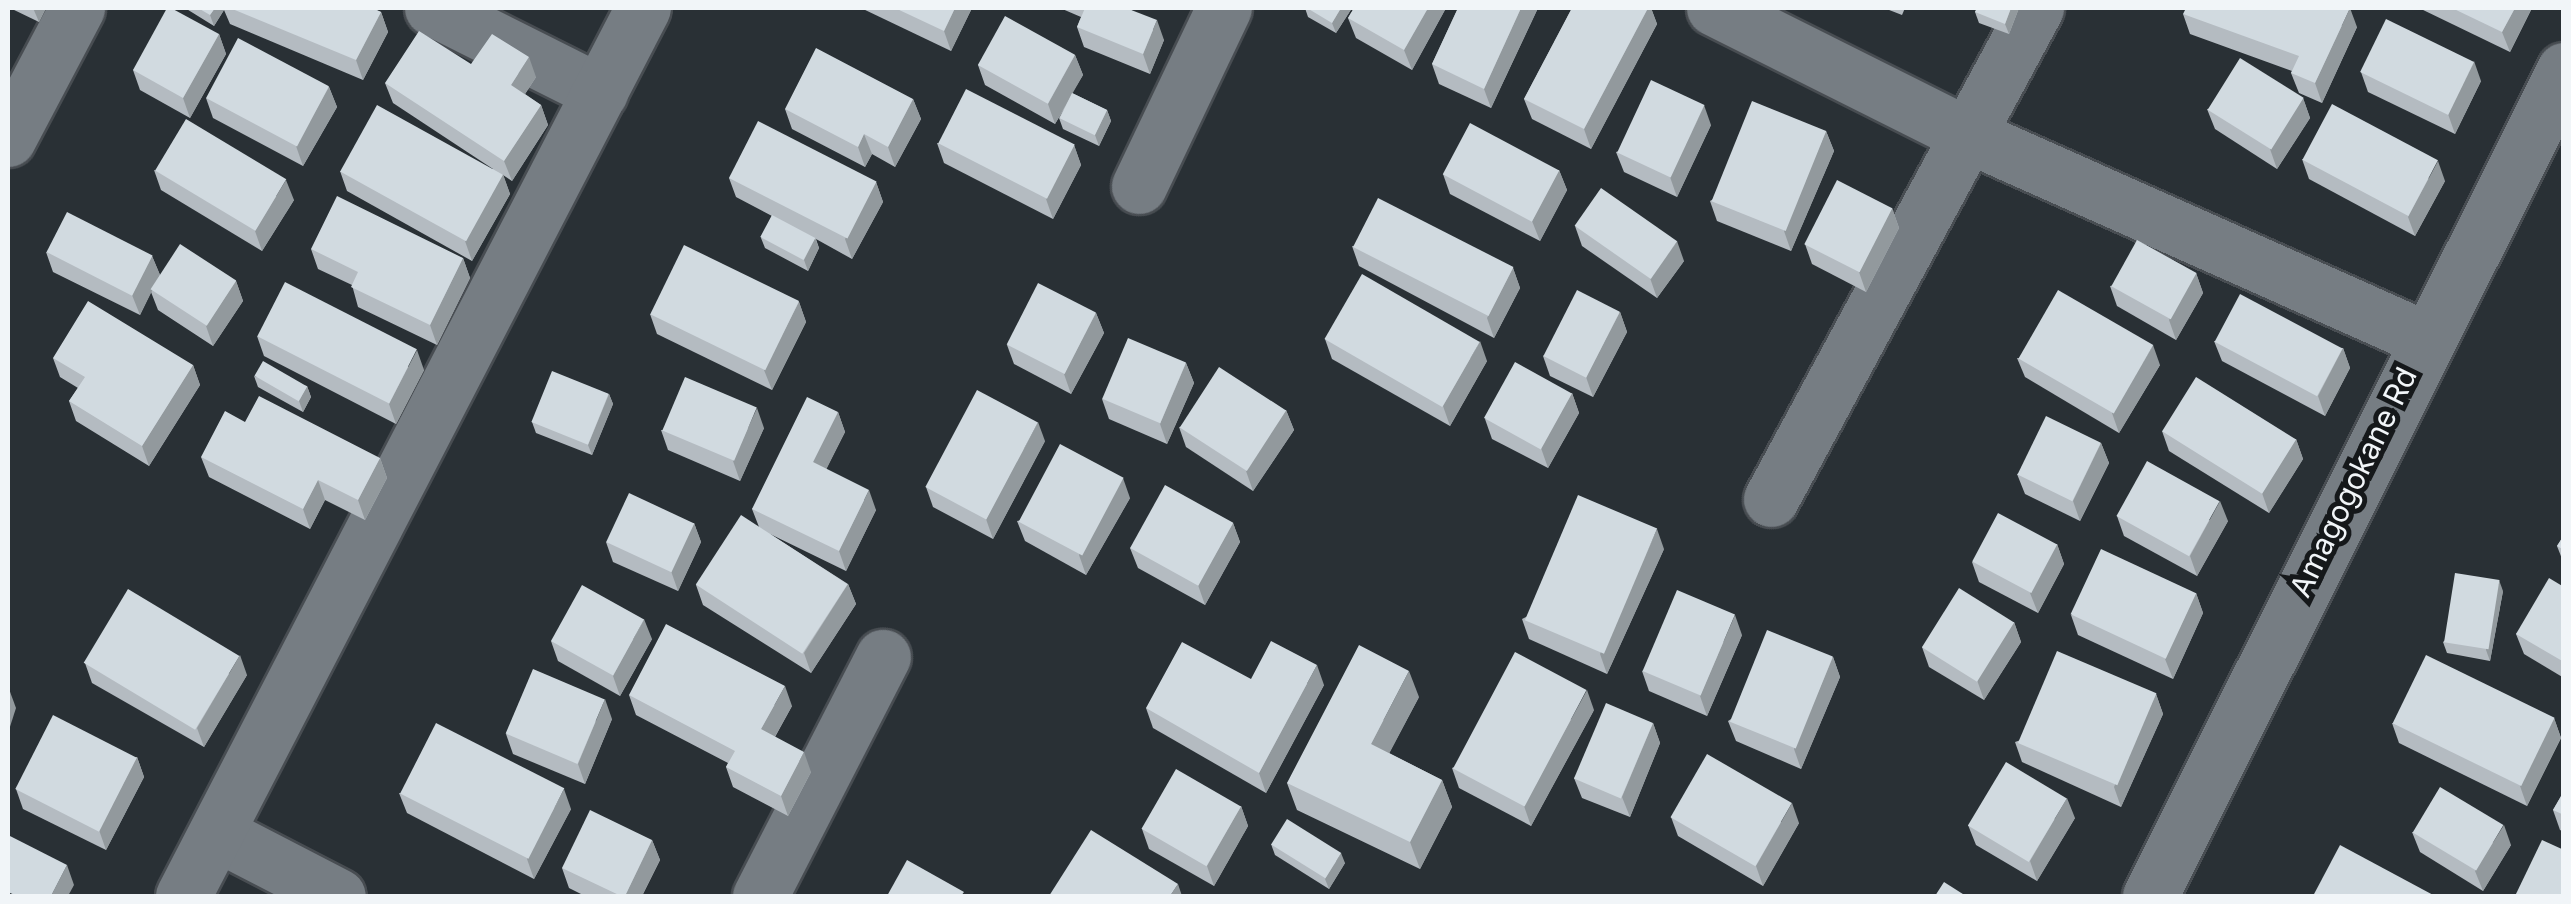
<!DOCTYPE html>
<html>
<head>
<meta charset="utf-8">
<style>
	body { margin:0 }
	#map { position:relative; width:2571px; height:904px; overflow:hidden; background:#293035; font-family:Inter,sans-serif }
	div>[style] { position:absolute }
	.roads { filter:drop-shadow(2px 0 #484d52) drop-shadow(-2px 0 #484d52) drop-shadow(0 2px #484d52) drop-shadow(0 -2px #484d52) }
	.minor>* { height:55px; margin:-27.5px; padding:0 27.5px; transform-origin:27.5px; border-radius:27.5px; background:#767d83 }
	.wall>* { inset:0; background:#b4bbc1 }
	.shaded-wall>* { inset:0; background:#92999d }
	.building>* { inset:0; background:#d1dae0; transform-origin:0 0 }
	span { translate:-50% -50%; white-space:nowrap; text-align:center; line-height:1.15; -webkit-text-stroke:10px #15181a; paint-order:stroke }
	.street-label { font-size:30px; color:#f1f5f8 }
	.frame { position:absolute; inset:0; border:10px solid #f1f5f8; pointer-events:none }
</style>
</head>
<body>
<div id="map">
	<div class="roads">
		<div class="minor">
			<i style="left:432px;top:8px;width:188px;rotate:26.6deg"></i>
			<i style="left:1714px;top:8px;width:286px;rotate:26.6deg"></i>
			<i style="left:1970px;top:136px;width:497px;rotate:24deg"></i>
			<i style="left:8px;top:139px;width:148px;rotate:-62.2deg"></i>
			<i style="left:1139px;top:186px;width:197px;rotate:-64.5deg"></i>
			<i style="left:1771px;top:499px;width:558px;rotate:-61.64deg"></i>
			<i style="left:216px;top:833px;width:137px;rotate:27.3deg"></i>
			<i style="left:183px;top:896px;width:1000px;rotate:-62.62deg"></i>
			<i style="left:760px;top:896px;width:269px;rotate:-62.8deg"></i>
			<i style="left:2150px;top:896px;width:924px;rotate:-63.38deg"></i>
		</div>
	</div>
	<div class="wall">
		<i style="clip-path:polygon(10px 8px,46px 8px,39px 22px)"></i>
		<i style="clip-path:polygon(185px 8px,372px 8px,381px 12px,388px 32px,363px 80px,230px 24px,224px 10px,214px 26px)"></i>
		<i style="clip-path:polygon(861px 8px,972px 8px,951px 51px)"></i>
		<i style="clip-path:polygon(1060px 8px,1132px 8px,1131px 10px,1164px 40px,1150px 74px,1084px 47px,1077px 27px,1081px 17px)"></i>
		<i style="clip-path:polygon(1305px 8px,1352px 8px,1336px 33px,1308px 17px)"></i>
		<i style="clip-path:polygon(1354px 8px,1446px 8px,1412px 70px,1356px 38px,1348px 18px)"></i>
		<i style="clip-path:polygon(1458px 8px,1538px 8px,1491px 108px,1439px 84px,1432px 64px)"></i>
		<i style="clip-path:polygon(1572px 8px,1651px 8px,1657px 24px,1591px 149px,1532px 119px,1524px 99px)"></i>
		<i style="clip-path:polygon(1884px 8px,1905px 8px,1902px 15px)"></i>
		<i style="clip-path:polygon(1977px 8px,2019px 8px,2009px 34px,1979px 23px,1975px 12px)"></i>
		<i style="clip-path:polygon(2419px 8px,2532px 8px,2510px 52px)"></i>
		<i style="clip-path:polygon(2183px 14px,2357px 27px,2322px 103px,2299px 93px,2291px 73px,2292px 71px,2190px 34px)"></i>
		<i style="clip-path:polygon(219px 34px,226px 54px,190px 118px,140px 90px,133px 70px)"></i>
		<i style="clip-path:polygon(1075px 55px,1083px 75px,1072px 93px,1107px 110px,1111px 121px,1099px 146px,1063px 129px,1059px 118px,1064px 109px,1055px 124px,985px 85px,978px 65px)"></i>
		<i style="clip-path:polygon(471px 64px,536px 77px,525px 94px,541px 105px,548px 125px,512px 181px,503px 175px,510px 194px,472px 261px,347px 191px,340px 171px,493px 169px,393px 103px,385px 83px)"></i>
		<i style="clip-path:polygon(2361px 72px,2481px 81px,2455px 134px,2368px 92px)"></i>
		<i style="clip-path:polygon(329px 87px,337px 107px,303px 166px,213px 118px,206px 98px)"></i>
		<i style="clip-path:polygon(2303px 98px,2310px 118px,2277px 169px,2215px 129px,2207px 109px)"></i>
		<i style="clip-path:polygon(913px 99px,921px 119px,895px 167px,872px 154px,865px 167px,792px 129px,785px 109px)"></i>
		<i style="clip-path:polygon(1711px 125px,1677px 197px,1624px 172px,1616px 152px)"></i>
		<i style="clip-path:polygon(1826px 131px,1834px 151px,1791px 251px,1717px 221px,1710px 201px)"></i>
		<i style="clip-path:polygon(937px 143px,1074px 145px,1081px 165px,1053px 219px,944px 163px)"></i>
		<i style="clip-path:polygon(2302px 159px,2445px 181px,2415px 236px,2309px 179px)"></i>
		<i style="clip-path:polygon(154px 170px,294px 200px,262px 251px,161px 190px)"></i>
		<i style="clip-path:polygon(1559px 170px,1567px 190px,1540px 241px,1450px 194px,1443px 174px)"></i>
		<i style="clip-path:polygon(729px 178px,876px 182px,883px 202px,852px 259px,816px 239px,819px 248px,808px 271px,765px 248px,761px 238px,772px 216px,736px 197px)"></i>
		<i style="clip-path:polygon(1892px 208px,1899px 228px,1866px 292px,1812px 264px,1805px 244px)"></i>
		<i style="clip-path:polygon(1575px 226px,1684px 261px,1657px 298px,1582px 246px)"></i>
		<i style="clip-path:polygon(1352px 246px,1513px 268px,1520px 288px,1494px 338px,1359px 266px)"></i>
		<i style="clip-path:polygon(311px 249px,463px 258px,470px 278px,437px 345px,358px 307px,352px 285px,318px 269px)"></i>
		<i style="clip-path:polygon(46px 252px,152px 256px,160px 275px,236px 281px,243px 301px,213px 346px,158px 310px,151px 292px,140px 315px,53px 272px)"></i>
		<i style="clip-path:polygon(2196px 273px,2203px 293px,2176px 340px,2117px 306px,2110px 286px)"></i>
		<i style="clip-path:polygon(799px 302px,806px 322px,772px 390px,657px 334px,650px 314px)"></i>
		<i style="clip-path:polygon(1620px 312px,1627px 332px,1593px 397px,1550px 376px,1543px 356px)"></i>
		<i style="clip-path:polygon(1096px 313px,1104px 333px,1071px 394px,1014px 364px,1007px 345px)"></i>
		<i style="clip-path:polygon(257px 336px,424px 370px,396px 424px,264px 356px)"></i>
		<i style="clip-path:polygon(1325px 339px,1487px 361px,1450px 426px,1332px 359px)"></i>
		<i style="clip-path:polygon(2214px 341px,2343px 348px,2350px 368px,2325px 416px,2222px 361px)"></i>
		<i style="clip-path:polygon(53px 358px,193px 365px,200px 385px,149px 466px,76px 421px,69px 401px,78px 388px,60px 377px)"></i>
		<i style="clip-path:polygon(2017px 358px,2160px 365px,2119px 433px,2025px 377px)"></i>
		<i style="clip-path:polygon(1186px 363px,1194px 383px,1167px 444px,1109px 419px,1102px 399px)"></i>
		<i style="clip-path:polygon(254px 376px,307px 386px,311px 397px,303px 412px,258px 387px)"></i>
		<i style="clip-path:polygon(1572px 393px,1579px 413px,1548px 468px,1492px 439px,1485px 419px)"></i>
		<i style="clip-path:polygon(609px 394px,613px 404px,592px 455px,536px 433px,532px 422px)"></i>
		<i style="clip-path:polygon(1286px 410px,1294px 430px,1253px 491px,1186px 447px,1179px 427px)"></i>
		<i style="clip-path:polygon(838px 412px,845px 432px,826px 469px,876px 510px,846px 571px,770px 534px,848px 584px,856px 604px,811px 673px,703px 605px,696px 585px,759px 527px,752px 509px)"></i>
		<i style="clip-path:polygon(764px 428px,740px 481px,668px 450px,661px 430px)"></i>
		<i style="clip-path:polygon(2162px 431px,2296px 439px,2303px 459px,2269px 513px,2169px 451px)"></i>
		<i style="clip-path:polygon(1045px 441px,993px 539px,933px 507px,926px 487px)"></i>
		<i style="clip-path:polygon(2101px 443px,2109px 463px,2080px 521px,2025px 494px,2017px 474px)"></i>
		<i style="clip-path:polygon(201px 457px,380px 458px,387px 478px,365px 520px,325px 500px,310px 529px,209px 477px)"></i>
		<i style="clip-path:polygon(1130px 498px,1086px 575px,1025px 541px,1017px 521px)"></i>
		<i style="clip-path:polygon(2117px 516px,2228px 521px,2197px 576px,2124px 536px)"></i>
		<i style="clip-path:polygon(694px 523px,701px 542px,678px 591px,613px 562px,606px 542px)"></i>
		<i style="clip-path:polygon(1233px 523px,1240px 542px,1205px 605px,1138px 568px,1130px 548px)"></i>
		<i style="clip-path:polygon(2564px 535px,2564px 564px,2557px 546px)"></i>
		<i style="clip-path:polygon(2057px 544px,2064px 564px,2038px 613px,1979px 582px,1972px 562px)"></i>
		<i style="clip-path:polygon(1664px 549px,1607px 674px,1529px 639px,1522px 619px)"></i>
		<i style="clip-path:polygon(2564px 587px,2564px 678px,2524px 654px,2516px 634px)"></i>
		<i style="clip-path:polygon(2503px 591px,2490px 661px,2447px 653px,2443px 642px)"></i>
		<i style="clip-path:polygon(2196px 593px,2203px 613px,2173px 679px,2078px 635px,2071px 615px)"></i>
		<i style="clip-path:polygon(2014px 622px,2021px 642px,1984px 700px,1929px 667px,1922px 647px)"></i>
		<i style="clip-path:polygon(1742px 635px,1707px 716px,1649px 691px,1642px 671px)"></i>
		<i style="clip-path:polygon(652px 639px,620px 696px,558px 661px,551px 641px)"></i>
		<i style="clip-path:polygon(1833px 657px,1840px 677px,1801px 769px,1736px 741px,1728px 721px)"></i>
		<i style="clip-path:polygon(85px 663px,247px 675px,204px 747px,92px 683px)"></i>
		<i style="clip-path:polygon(1251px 679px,1324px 685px,1266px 793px,1153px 728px,1146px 708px)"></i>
		<i style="clip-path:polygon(2156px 694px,2163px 714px,2121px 807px,2022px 762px,2015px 742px)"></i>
		<i style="clip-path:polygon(629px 695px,792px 706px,775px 737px,811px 772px,788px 816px,733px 787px,726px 767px,728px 763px,636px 715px)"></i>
		<i style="clip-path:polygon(1419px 697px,1389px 753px,1442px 780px,1452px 807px,1420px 869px,1297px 810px,1287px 783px)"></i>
		<i style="clip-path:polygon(1594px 710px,1531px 826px,1459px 788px,1452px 768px)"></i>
		<i style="clip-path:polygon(2554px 718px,2561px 738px,2527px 806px,2399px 743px,2392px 723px)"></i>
		<i style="clip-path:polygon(612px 719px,585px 784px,513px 754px,506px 734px)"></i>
		<i style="clip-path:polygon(1653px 723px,1660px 743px,1630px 817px,1582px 798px,1574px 778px)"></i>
		<i style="clip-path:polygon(137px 757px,144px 777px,106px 850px,23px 809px,16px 789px)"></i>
		<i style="clip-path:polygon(2564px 791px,2564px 832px,2560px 830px,2553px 810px)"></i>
		<i style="clip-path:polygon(399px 793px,571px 809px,534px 879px,407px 813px)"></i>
		<i style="clip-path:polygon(1241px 806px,1248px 826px,1214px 886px,1149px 849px,1142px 829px)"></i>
		<i style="clip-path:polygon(1671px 817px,1799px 823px,1763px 886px,1678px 836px)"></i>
		<i style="clip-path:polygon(2075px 818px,2037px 881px,1976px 845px,1968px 825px)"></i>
		<i style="clip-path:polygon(2412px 832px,2511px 845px,2483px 891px,2420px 852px)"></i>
		<i style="clip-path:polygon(652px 840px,660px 860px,642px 896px,582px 896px,583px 895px,569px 888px,562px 868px)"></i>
		<i style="clip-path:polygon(1271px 844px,1345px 863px,1329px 889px,1275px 855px)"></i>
	</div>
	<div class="shaded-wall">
		<i style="clip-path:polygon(33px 8px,46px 8px,39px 22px)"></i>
		<i style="clip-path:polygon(215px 8px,224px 8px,224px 10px,214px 26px,210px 15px)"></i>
		<i style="clip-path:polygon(955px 8px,972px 8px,951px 51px,944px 31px)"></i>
		<i style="clip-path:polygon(1341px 8px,1352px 8px,1336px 33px,1332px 23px)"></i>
		<i style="clip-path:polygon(1428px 8px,1446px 8px,1412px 70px,1404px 50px)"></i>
		<i style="clip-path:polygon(1521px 8px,1538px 8px,1491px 108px,1484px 89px)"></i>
		<i style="clip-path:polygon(1648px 8px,1651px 8px,1657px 24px,1591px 149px,1584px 129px)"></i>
		<i style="clip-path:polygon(2011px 8px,2019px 8px,2009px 34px,2005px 24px)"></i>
		<i style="clip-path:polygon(2350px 8px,2357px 27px,2322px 103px,2315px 83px)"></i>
		<i style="clip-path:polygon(2515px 8px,2532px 8px,2510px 52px,2502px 32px)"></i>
		<i style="clip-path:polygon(381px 12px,388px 32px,363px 80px,356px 60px)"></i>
		<i style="clip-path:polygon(1157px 20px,1164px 40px,1150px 74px,1143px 54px)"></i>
		<i style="clip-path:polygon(219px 34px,226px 54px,190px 118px,183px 98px)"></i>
		<i style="clip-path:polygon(1075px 55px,1083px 75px,1055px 124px,1048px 104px)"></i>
		<i style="clip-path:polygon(529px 57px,536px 77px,518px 105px,511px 85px)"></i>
		<i style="clip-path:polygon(2474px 61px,2481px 81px,2455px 134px,2448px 114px)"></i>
		<i style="clip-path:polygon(329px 87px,337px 107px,303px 166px,296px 146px)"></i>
		<i style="clip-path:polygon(2303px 98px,2310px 118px,2277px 169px,2270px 149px)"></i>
		<i style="clip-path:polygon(913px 99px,921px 119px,895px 167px,888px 147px)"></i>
		<i style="clip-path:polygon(541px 105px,548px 125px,512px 181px,504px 161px)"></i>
		<i style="clip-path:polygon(1704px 105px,1711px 125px,1677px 197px,1670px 177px)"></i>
		<i style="clip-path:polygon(1107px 110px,1111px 121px,1099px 146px,1095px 135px)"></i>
		<i style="clip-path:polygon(1826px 131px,1834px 151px,1791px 251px,1784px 231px)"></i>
		<i style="clip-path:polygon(864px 134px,872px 154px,865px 167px,858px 147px)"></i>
		<i style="clip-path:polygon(1074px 145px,1081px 165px,1053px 219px,1046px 199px)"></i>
		<i style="clip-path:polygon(2438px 161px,2445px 181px,2415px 236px,2408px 217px)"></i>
		<i style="clip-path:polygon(1559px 170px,1567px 190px,1540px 241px,1532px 221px)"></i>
		<i style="clip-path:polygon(503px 174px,510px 194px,472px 261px,465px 241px)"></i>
		<i style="clip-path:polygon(286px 180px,294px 200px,262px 251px,255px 231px)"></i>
		<i style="clip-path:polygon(876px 182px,883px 202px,852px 259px,845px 239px)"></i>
		<i style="clip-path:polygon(1892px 208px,1899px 228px,1866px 292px,1859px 272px)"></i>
		<i style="clip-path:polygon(815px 238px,819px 248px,808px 271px,804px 260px)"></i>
		<i style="clip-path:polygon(1677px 241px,1684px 261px,1657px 298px,1650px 278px)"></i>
		<i style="clip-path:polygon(152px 256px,160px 275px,140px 315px,132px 295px)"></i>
		<i style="clip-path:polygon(463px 258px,470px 278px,437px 345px,430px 325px)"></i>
		<i style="clip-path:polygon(1513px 268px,1520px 288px,1494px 338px,1487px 318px)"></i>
		<i style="clip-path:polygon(2196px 273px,2203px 293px,2176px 340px,2169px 320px)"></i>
		<i style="clip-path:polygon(236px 281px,243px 301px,213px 346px,206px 326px)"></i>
		<i style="clip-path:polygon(799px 302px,806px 322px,772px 390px,764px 370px)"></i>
		<i style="clip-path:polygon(1620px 312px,1627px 332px,1593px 397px,1586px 377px)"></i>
		<i style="clip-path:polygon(1096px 313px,1104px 333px,1071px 394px,1064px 374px)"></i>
		<i style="clip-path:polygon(1480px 341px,1487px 361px,1450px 426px,1443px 406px)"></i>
		<i style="clip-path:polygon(2153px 345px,2160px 365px,2119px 433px,2112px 413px)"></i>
		<i style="clip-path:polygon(2343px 348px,2350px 368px,2325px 416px,2318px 396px)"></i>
		<i style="clip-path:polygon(417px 350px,424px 370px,396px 424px,389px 404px)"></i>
		<i style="clip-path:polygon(1186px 363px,1194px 383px,1167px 444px,1160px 424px)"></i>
		<i style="clip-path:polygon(193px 365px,200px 385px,149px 466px,142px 446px)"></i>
		<i style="clip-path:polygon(307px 386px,311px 397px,303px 412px,299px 401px)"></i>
		<i style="clip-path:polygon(1572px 393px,1579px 413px,1548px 468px,1541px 448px)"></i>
		<i style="clip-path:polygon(609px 394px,613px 404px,592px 455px,588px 445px)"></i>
		<i style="clip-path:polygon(757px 408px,764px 428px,740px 481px,733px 461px)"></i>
		<i style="clip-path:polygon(1286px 410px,1294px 430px,1253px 491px,1246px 471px)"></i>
		<i style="clip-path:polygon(838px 412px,845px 432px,820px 482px,813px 462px)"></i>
		<i style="clip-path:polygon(1038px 422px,1045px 441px,993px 539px,986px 519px)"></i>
		<i style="clip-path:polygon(2296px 439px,2303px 459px,2269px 513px,2262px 493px)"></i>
		<i style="clip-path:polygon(2101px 443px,2109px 463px,2080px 521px,2073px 501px)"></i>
		<i style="clip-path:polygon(380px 458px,387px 478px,365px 520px,358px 500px)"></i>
		<i style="clip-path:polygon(1123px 478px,1130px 498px,1086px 575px,1079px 555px)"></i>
		<i style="clip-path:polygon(318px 480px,325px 500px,310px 529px,303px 509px)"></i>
		<i style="clip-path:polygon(869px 490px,876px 510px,846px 571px,839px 551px)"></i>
		<i style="clip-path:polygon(2220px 501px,2228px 521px,2197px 576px,2190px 556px)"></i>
		<i style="clip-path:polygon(694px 523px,701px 542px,678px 591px,671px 571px)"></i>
		<i style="clip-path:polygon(1233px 523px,1240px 542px,1205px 605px,1198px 585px)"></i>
		<i style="clip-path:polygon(1657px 529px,1664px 549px,1607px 674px,1600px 654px)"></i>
		<i style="clip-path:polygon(2057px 544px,2064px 564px,2038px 613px,2030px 593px)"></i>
		<i style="clip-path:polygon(2499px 580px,2503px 591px,2490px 661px,2486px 650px)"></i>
		<i style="clip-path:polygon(848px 584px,856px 604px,811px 673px,804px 653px)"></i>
		<i style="clip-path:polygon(2196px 593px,2203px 613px,2173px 679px,2165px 659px)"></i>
		<i style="clip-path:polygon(1735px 615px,1742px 635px,1707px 716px,1700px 696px)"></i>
		<i style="clip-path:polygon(644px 619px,652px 639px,620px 696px,613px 676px)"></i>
		<i style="clip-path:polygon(2014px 622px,2021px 642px,1984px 700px,1977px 680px)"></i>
		<i style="clip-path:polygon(240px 655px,247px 675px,204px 747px,197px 728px)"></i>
		<i style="clip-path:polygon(1833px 657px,1840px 677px,1801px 769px,1794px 749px)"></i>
		<i style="clip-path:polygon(1317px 665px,1324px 685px,1266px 793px,1259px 773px)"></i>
		<i style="clip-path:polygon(1409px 671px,1419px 697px,1380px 771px,1371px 744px)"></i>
		<i style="clip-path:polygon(785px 686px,792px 706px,768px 749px,761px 729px)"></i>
		<i style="clip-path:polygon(9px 689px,16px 708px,8px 733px,8px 692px)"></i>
		<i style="clip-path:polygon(1587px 690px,1594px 710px,1531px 826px,1524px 806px)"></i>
		<i style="clip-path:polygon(2156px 694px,2163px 714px,2121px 807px,2114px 787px)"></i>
		<i style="clip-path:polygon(605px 699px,612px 719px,585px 784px,578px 764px)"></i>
		<i style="clip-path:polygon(2554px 718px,2561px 738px,2527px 806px,2520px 786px)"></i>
		<i style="clip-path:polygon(1653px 723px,1660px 743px,1630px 817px,1622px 797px)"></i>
		<i style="clip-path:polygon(804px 752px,811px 772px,788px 816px,781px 796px)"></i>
		<i style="clip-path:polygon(137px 757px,144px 777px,106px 850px,99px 830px)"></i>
		<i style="clip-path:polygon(1442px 780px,1452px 807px,1420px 869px,1410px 842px)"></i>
		<i style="clip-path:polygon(564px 789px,571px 809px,534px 879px,527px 859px)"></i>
		<i style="clip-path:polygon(2067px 798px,2075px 818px,2037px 881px,2030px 861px)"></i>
		<i style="clip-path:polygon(1792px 803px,1799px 823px,1763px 886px,1756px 866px)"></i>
		<i style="clip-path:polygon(1241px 806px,1248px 826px,1214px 886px,1207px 866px)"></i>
		<i style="clip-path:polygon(2504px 825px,2511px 845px,2483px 891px,2475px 871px)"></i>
		<i style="clip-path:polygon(652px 840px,660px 860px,642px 896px,625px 896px)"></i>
		<i style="clip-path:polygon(1341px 853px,1345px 863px,1329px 889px,1325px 879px)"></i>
		<i style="clip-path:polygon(67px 865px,74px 885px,68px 896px,51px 896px)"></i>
		<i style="clip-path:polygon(1178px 884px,1182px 896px,1170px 896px)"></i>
	</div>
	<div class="building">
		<i style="clip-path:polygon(167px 8px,171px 8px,219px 34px,183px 98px,133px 70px)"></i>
		<i style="clip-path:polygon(198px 8px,215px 8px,210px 15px)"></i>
		<i style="clip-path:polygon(230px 8px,372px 8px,381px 12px,356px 60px)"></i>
		<i style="clip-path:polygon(895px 8px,955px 8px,944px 31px)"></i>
		<i style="clip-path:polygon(1085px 8px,1126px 8px,1157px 20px,1143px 54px,1077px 27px)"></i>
		<i style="clip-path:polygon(1307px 8px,1341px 8px,1332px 23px)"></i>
		<i style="clip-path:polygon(1354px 8px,1428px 8px,1404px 50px,1348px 18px)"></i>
		<i style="clip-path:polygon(1458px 8px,1521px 8px,1484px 89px,1432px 64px)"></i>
		<i style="clip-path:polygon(1572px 8px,1648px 8px,1584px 129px,1524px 99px)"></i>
		<i style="clip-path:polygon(1977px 8px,2011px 8px,2005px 24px,1975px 12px)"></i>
		<i style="clip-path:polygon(2186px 8px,2350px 8px,2315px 83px,2291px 73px,2299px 56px,2183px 14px)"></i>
		<i style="clip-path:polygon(2452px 8px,2515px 8px,2502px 32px)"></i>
		<i style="left:1005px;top:16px;width:80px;height:56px;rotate:29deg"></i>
		<i style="left:2386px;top:19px;width:98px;height:59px;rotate:26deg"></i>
		<i style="clip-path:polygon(419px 31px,471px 64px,492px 34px,529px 57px,511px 85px,541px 105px,504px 161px,385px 83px)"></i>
		<i style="left:238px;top:38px;width:103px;height:68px;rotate:28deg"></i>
		<i style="clip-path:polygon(816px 48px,913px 99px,888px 147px,864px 134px,858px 147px,785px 109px)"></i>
		<i style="left:2240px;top:58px;width:75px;height:61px;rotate:32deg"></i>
		<i style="left:1651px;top:80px;width:59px;height:80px;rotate:25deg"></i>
		<i style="left:966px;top:89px;width:122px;height:61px;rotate:27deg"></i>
		<i style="left:1072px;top:93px;width:39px;height:28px;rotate:26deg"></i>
		<i style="left:1752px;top:101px;width:80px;height:108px;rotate:22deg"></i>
		<i style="left:2332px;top:104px;width:120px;height:63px;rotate:28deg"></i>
		<i style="left:377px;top:105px;width:144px;height:76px;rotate:29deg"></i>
		<i style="left:186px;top:119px;width:117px;height:60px;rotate:31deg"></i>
		<i style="left:758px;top:121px;width:133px;height:64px;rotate:27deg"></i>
		<i style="left:1470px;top:123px;width:101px;height:58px;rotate:28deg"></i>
		<i style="left:1837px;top:180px;width:62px;height:72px;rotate:27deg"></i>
		<i style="left:1601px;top:188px;width:93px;height:46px;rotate:35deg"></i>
		<i style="clip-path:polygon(337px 196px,463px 258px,430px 325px,351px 287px,358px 272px,311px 249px)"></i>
		<i style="left:1378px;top:198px;width:152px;height:55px;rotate:27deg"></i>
		<i style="left:67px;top:212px;width:96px;height:45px;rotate:27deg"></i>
		<i style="left:772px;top:215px;width:49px;height:25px;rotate:28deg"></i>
		<i style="left:2137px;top:240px;width:68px;height:53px;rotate:29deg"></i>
		<i style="left:180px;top:244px;width:67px;height:54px;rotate:33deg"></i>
		<i style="left:684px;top:245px;width:128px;height:77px;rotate:26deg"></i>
		<i style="left:1362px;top:274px;width:136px;height:75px;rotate:30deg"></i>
		<i style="left:285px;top:282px;width:148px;height:61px;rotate:27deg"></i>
		<i style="left:1038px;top:283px;width:65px;height:69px;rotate:27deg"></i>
		<i style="left:1577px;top:290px;width:48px;height:74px;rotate:27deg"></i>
		<i style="left:2058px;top:290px;width:110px;height:79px;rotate:30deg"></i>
		<i style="left:2240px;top:294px;width:116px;height:54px;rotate:28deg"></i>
		<i style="clip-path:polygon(88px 301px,193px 365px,142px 446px,69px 401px,85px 377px,53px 358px)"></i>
		<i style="left:1128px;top:338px;width:63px;height:66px;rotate:23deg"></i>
		<i style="left:263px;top:361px;width:51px;height:17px;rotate:30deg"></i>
		<i style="left:1515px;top:362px;width:65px;height:64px;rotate:29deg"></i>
		<i style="left:1219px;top:367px;width:80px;height:72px;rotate:33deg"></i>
		<i style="left:552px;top:371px;width:61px;height:55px;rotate:22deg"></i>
		<i style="left:685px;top:377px;width:78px;height:58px;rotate:23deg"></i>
		<i style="left:2196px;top:377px;width:118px;height:64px;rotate:32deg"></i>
		<i style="left:977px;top:390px;width:69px;height:110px;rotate:28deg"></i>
		<i style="clip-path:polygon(259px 396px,380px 458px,358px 500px,318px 480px,303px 509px,201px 457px,225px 411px,245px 422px)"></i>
		<i style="clip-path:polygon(807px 397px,838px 412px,813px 462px,869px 490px,839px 551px,752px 509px)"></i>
		<i style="left:2046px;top:416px;width:61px;height:65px;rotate:26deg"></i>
		<i style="left:1060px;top:444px;width:72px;height:88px;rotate:28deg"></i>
		<i style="left:2147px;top:461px;width:83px;height:63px;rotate:29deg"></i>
		<i style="left:1165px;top:485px;width:78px;height:72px;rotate:29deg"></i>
		<i style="left:629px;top:493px;width:72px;height:54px;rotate:25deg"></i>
		<i style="left:1578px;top:495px;width:86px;height:136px;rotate:23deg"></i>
		<i style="left:1998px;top:513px;width:67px;height:55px;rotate:28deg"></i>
		<i style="left:741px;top:515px;width:127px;height:83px;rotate:33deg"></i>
		<i style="clip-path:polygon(2564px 535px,2564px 550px,2557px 546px)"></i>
		<i style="left:2101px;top:549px;width:105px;height:72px;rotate:25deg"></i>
		<i style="left:2455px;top:573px;width:45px;height:70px;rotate:9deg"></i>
		<i style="clip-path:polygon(2549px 578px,2564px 587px,2564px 662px,2516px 634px)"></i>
		<i style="left:582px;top:585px;width:71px;height:64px;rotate:29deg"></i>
		<i style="left:1959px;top:588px;width:65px;height:70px;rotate:32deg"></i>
		<i style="left:128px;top:589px;width:130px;height:86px;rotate:31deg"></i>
		<i style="left:1677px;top:590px;width:63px;height:88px;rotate:23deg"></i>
		<i style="clip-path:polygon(666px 624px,785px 686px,761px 729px,804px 752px,781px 796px,726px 767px,735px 751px,629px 695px)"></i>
		<i style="left:1767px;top:630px;width:71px;height:99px;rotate:22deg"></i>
		<i style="clip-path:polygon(1271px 641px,1317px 665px,1259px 773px,1146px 708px,1182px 642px,1251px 679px)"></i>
		<i style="clip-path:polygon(1359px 645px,1409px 671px,1371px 744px,1442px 780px,1410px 842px,1287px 783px)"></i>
		<i style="left:2057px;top:651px;width:108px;height:100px;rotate:23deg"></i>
		<i style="left:1515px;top:652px;width:81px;height:132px;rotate:28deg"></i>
		<i style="left:2426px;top:655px;width:143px;height:76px;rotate:26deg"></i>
		<i style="left:533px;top:669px;width:78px;height:70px;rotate:23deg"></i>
		<i style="left:1606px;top:703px;width:51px;height:82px;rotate:23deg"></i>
		<i style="left:53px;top:715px;width:94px;height:83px;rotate:27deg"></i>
		<i style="left:436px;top:723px;width:144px;height:79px;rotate:27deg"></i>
		<i style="left:1707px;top:754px;width:98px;height:73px;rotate:30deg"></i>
		<i style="left:2006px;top:762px;width:71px;height:74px;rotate:31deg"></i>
		<i style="left:1176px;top:769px;width:75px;height:69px;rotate:30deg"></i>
		<i style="left:2440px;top:787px;width:74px;height:53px;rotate:31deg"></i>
		<i style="clip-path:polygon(2564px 791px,2564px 815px,2553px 810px)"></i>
		<i style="clip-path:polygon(590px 810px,652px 840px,625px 896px,621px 896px,562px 868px)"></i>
		<i style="left:1287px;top:819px;width:64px;height:30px;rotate:32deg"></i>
		<i style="clip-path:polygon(1091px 830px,1178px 884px,1170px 896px,1049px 896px)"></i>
		<i style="clip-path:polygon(8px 835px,67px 865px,51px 896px,17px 896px,8px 892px)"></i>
		<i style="clip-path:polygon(2542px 840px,2564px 850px,2564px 896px,2515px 896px)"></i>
		<i style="clip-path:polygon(2340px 845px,2435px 896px,2313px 896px)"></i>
		<i style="clip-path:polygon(907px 860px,964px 892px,961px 896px,887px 896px)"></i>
		<i style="clip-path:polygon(1944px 882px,1966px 896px,1935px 896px)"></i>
	</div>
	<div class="street-label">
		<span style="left:2353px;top:482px;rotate:-64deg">Amagogokane Rd</span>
	</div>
	<div class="frame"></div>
</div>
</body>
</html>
